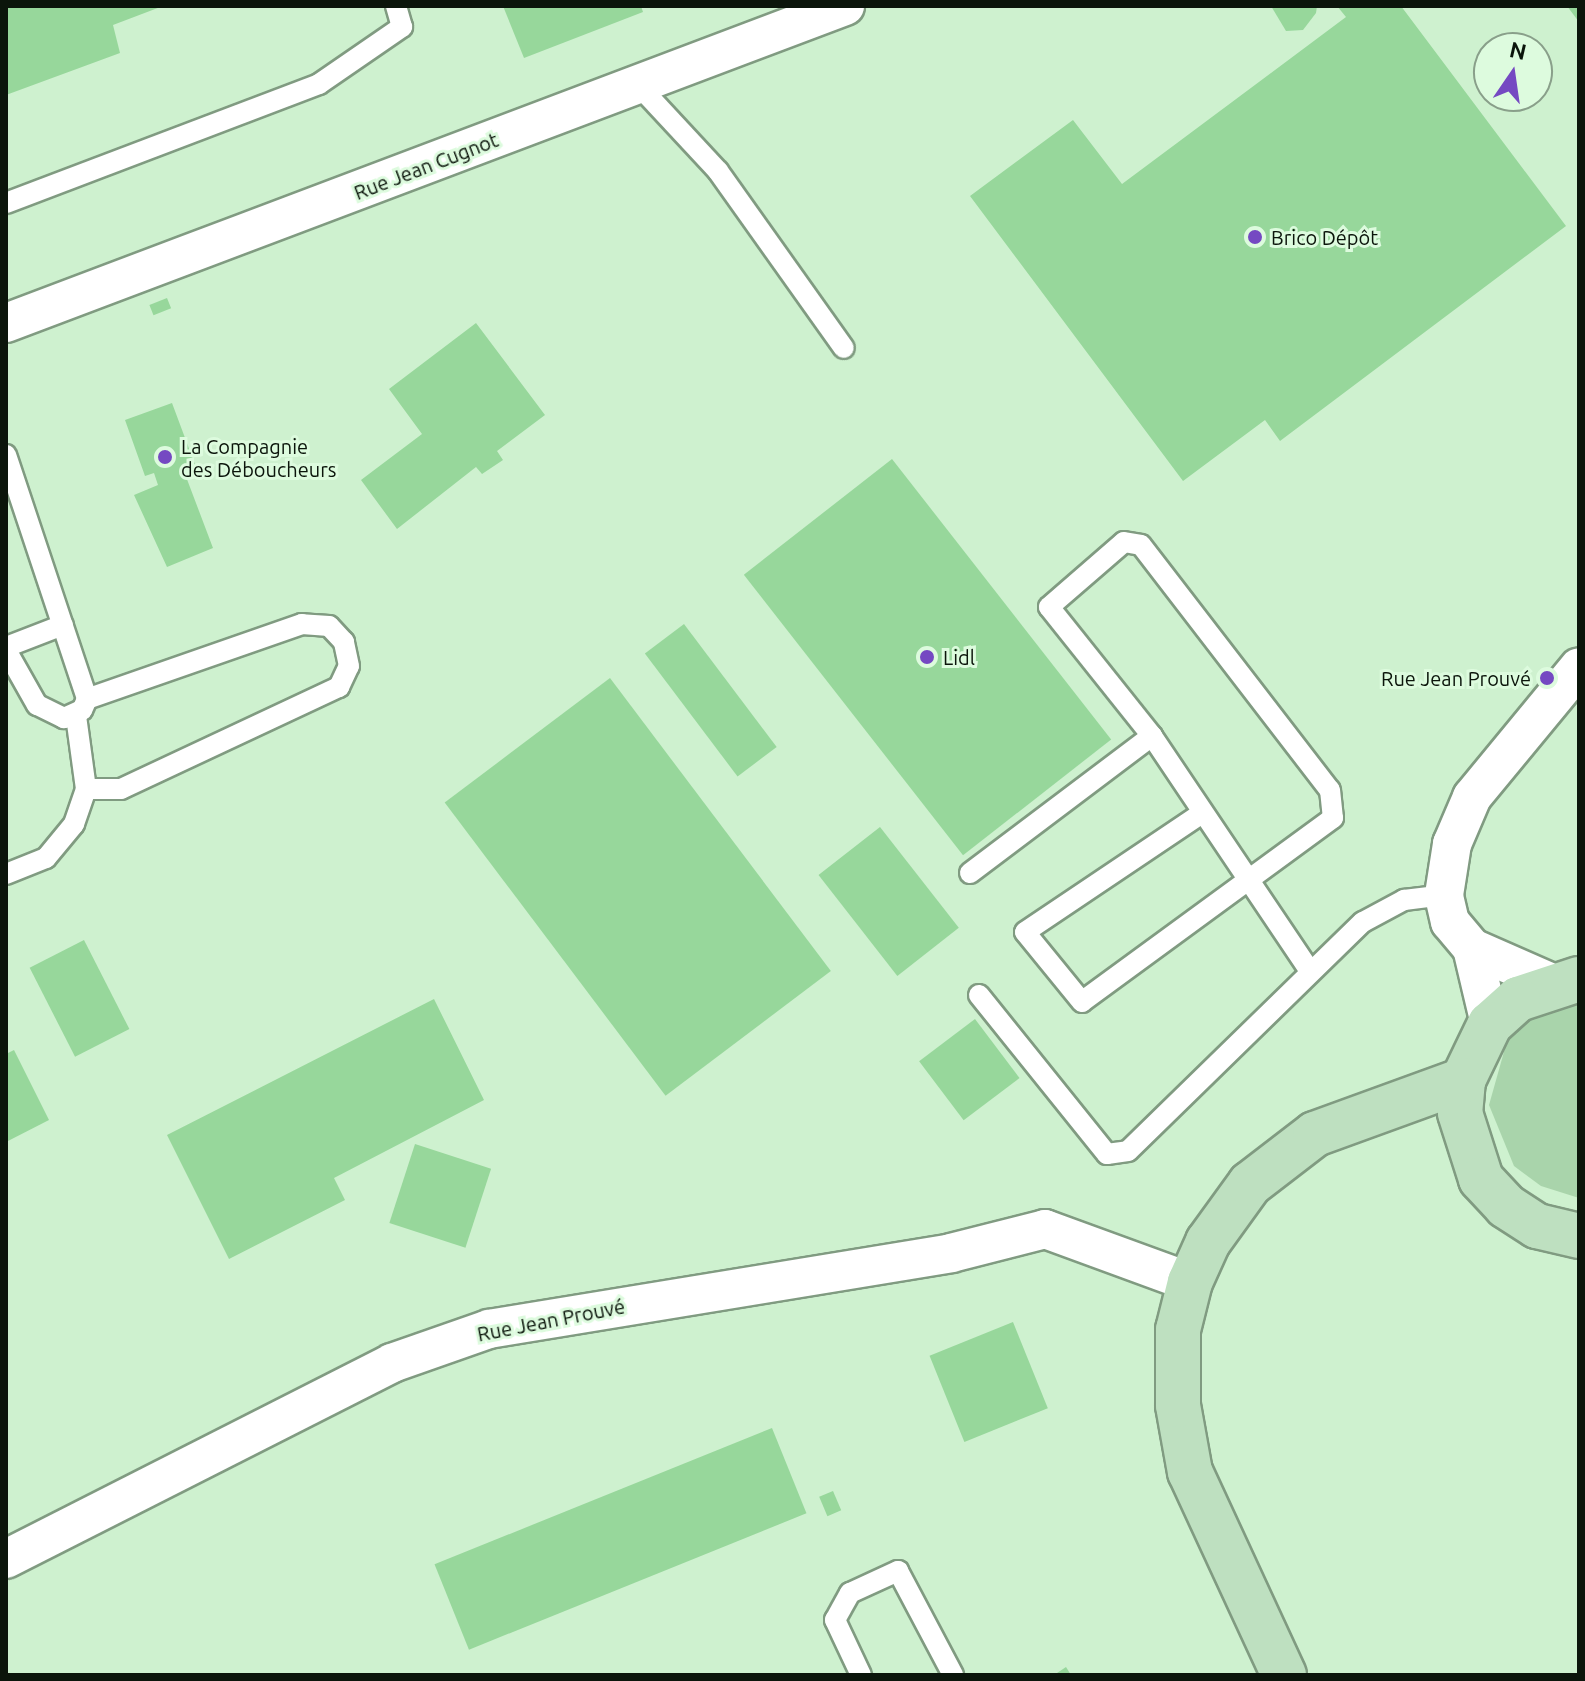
<!DOCTYPE html>
<html>
<head>
<meta charset="utf-8">
<style>
	body { margin:0 }
	#map { position:relative; width:1585px; height:1681px; overflow:hidden; background:#ddfbde; font-family:Ubuntu,sans-serif }
	div>[style] { position:absolute }
	.built>* { inset:0; background:#cef1cf }
	.green>* { inset:0; background:#a9d4ab }
	.building>* { inset:0; background:#97d79b; transform-origin:0 0 }
	.roads { filter:drop-shadow(2px 0 #809b81) drop-shadow(-2px 0 #809b81) drop-shadow(0 2px #809b81) drop-shadow(0 -2px #809b81) }
	.lane>* { height:20px; margin:-10px; padding:0 10px; transform-origin:10px; border-radius:10px; background:#fff }
	.street>* { height:38px; margin:-19px; padding:0 19px; transform-origin:19px; border-radius:19px; background:#fff }
	.primary>* { height:44px; margin:-22px; padding:0 22px; transform-origin:22px; border-radius:22px; background:#bee0c0 }
	.dots>* { width:22px; height:22px; translate:-50% -50%; box-sizing:border-box; border:4px solid #ddfbde; border-radius:50% }
	span { translate:-50% -50%; white-space:nowrap; text-align:center; line-height:1.15; -webkit-text-stroke:6px #ddfbde; paint-order:stroke }
	.street-label { font-size:20px; color:#0b150b }
	.poi-label { font-size:20px; color:#0b150b }
	.left { translate:0 -50%; text-align:left }
	.right { translate:-100% -50%; text-align:right }
	.frame { position:absolute; inset:0; border:8px solid #0b150b; pointer-events:none }
	.north { position:absolute; left:1473px; top:32px; width:80px; height:80px; box-sizing:border-box; background:#ddfbde; border:2px solid #899f8a; border-radius:50%; rotate:13deg; font-size:22px; font-weight:700; line-height:32px; text-align:center; color:#0b150b }
	.north::after { content:''; display:block; margin:auto; width:28px; height:36px; background:#7549c2; clip-path:polygon(50% 0,100% 100%,50% 72%,0 100%) }
</style>
</head>
<body>
<div id="map">
	<div class="built">
		<i style="clip-path:polygon(evenodd,6px 6px,1579px 6px,1579px 1675px,6px 1675px,6px 6px,1489px 48px,1537px 48px,1537px 96px,1489px 96px,1489px 48px)"></i>
	</div>
	<div class="green">
		<i style="clip-path:polygon(1579px 1000px,1579px 1198px,1541px 1186px,1514px 1166px,1489px 1105px,1507px 1041px,1531px 1017px)"></i>
	</div>
	<div class="building">
		<i style="clip-path:polygon(6px 6px,163px 6px,113px 25px,120px 53px,6px 95px)"></i>
		<i style="clip-path:polygon(503px 6px,641px 6px,643px 12px,524px 58px)"></i>
		<i style="clip-path:polygon(1271px 6px,1317px 6px,1316px 13px,1303px 30px,1286px 31px)"></i>
		<i style="clip-path:polygon(1337px 6px,1401px 6px,1566px 226px,1280px 441px,1265px 420px,1183px 481px,970px 196px,1073px 120px,1122px 184px,1346px 17px)"></i>
		<i style="clip-path:polygon(1567px 6px,1579px 6px,1579px 22px)"></i>
		<i style="left:167px;top:298px;width:11px;height:19px;rotate:68deg"></i>
		<i style="clip-path:polygon(476px 323px,545px 415px,497px 451px,503px 460px,482px 474px,476px 467px,397px 529px,361px 480px,422px 434px,389px 389px)"></i>
		<i style="clip-path:polygon(172px 403px,197px 470px,185px 474px,213px 548px,167px 567px,134px 495px,158px 485px,154px 473px,145px 476px,125px 420px)"></i>
		<i style="left:892px;top:459px;width:356px;height:188px;rotate:52deg"></i>
		<i style="left:684px;top:624px;width:154px;height:49px;rotate:53deg"></i>
		<i style="left:610px;top:678px;width:367px;height:207px;rotate:53deg"></i>
		<i style="left:880px;top:827px;width:128px;height:78px;rotate:52deg"></i>
		<i style="left:84px;top:940px;width:100px;height:61px;rotate:63deg"></i>
		<i style="clip-path:polygon(434px 999px,484px 1100px,334px 1178px,345px 1200px,229px 1259px,167px 1135px)"></i>
		<i style="left:975px;top:1019px;width:74px;height:70px;rotate:53deg"></i>
		<i style="clip-path:polygon(14px 1050px,49px 1120px,6px 1142px,6px 1054px)"></i>
		<i style="left:415px;top:1144px;width:80px;height:83px;rotate:18deg"></i>
		<i style="left:1013px;top:1322px;width:93px;height:90px;rotate:68deg"></i>
		<i style="left:772px;top:1428px;width:92px;height:364px;rotate:68deg"></i>
		<i style="left:833px;top:1491px;width:21px;height:15px;rotate:67deg"></i>
		<i style="clip-path:polygon(1066px 1667px,1071px 1675px,1054px 1675px)"></i>
	</div>
	<div class="roads">
		<div class="lane">
			<i style="left:639px;top:86px;width:116px;rotate:47.1deg"></i>
			<i style="left:718px;top:171px;width:217px;rotate:54.6deg"></i>
			<i style="left:6px;top:203px;width:335px;rotate:-20.8deg"></i>
			<i style="left:319px;top:84px;width:101px;rotate:-34.5deg"></i>
			<i style="left:402px;top:27px;width:22px;rotate:-106deg"></i>
			<i style="left:6px;top:455px;width:257px;rotate:71.6deg"></i>
			<i style="left:87px;top:699px;width:12px;rotate:114deg"></i>
			<i style="left:82px;top:710px;width:20px;rotate:156deg"></i>
			<i style="left:64px;top:718px;width:30px;rotate:-154deg"></i>
			<i style="left:37px;top:705px;width:63px;rotate:-119.4deg"></i>
			<i style="left:6px;top:647px;width:61px;rotate:-21.1deg"></i>
			<i style="left:1152px;top:736px;width:165px;rotate:-128.6deg"></i>
			<i style="left:1049px;top:607px;width:99px;rotate:-40.9deg"></i>
			<i style="left:1124px;top:542px;width:17px;rotate:10deg"></i>
			<i style="left:1141px;top:545px;width:309px;rotate:52.4deg"></i>
			<i style="left:1330px;top:790px;width:28px;rotate:84deg"></i>
			<i style="left:1333px;top:818px;width:311px;rotate:143.8deg"></i>
			<i style="left:1082px;top:1002px;width:90px;rotate:-129.2deg"></i>
			<i style="left:1025px;top:932px;width:213px;rotate:-33.9deg"></i>
			<i style="left:86px;top:789px;width:35px"></i>
			<i style="left:121px;top:789px;width:241px;rotate:-25.1deg"></i>
			<i style="left:339px;top:687px;width:23px;rotate:-65deg"></i>
			<i style="left:349px;top:666px;width:25px;rotate:-102deg"></i>
			<i style="left:344px;top:642px;width:22px;rotate:-133deg"></i>
			<i style="left:329px;top:626px;width:27px;rotate:-176deg"></i>
			<i style="left:302px;top:624px;width:228px;rotate:160.8deg"></i>
			<i style="left:970px;top:873px;width:228px;rotate:-37deg"></i>
			<i style="left:1152px;top:736px;width:283px;rotate:56.1deg"></i>
			<i style="left:6px;top:874px;width:43px;rotate:-21.8deg"></i>
			<i style="left:46px;top:858px;width:44px;rotate:-50.5deg"></i>
			<i style="left:74px;top:824px;width:37px;rotate:-71deg"></i>
			<i style="left:86px;top:789px;width:74px;rotate:-97.8deg"></i>
			<i style="left:979px;top:995px;width:204px;rotate:51.2deg"></i>
			<i style="left:1107px;top:1154px;width:21px;rotate:-8deg"></i>
			<i style="left:1128px;top:1151px;width:328px;rotate:-44.3deg"></i>
			<i style="left:1363px;top:922px;width:47px;rotate:-28.2deg"></i>
			<i style="left:1404px;top:900px;width:40px;rotate:-7.1deg"></i>
			<i style="left:861px;top:1675px;width:61px;rotate:-115.3deg"></i>
			<i style="left:835px;top:1620px;width:31px;rotate:-61deg"></i>
			<i style="left:850px;top:1593px;width:53px;rotate:-24.6deg"></i>
			<i style="left:898px;top:1571px;width:118px;rotate:62.1deg"></i>
		</div>
		<div class="street">
			<i style="left:6px;top:323px;width:897px;rotate:-20.7deg"></i>
			<i style="left:1472px;top:948px;width:87px;rotate:23.6deg"></i>
			<i style="left:1490px;top:1024px;width:78px;rotate:-103.3deg"></i>
			<i style="left:1472px;top:948px;width:34px;rotate:-130deg"></i>
			<i style="left:1450px;top:922px;width:28px;rotate:-103deg"></i>
			<i style="left:1444px;top:895px;width:52px;rotate:-81.1deg"></i>
			<i style="left:1452px;top:844px;width:51px;rotate:-66.9deg"></i>
			<i style="left:1472px;top:797px;width:168px;rotate:-50.5deg"></i>
			<i style="left:6px;top:1559px;width:433px;rotate:-26.9deg"></i>
			<i style="left:392px;top:1363px;width:103px;rotate:-19.3deg"></i>
			<i style="left:489px;top:1329px;width:468px;rotate:-9.3deg"></i>
			<i style="left:951px;top:1253px;width:97px;rotate:-14.3deg"></i>
			<i style="left:1045px;top:1229px;width:154px;rotate:20.1deg"></i>
		</div>
		<div class="primary">
			<i style="left:1579px;top:979px;width:64px;rotate:161.8deg"></i>
			<i style="left:1518px;top:999px;width:38px;rotate:138deg"></i>
			<i style="left:1490px;top:1024px;width:62px;rotate:115.7deg"></i>
			<i style="left:1463px;top:1080px;width:33px;rotate:95deg"></i>
			<i style="left:1460px;top:1113px;width:69px;rotate:72.3deg"></i>
			<i style="left:1481px;top:1179px;width:37px;rotate:47deg"></i>
			<i style="left:1506px;top:1206px;width:37px;rotate:33deg"></i>
			<i style="left:1537px;top:1226px;width:43px;rotate:13.4deg"></i>
			<i style="left:1284px;top:1675px;width:224px;rotate:-114.8deg"></i>
			<i style="left:1190px;top:1472px;width:68px;rotate:-100.2deg"></i>
			<i style="left:1178px;top:1405px;width:75px;rotate:-90deg"></i>
			<i style="left:1178px;top:1330px;width:49px;rotate:-76deg"></i>
			<i style="left:1190px;top:1282px;width:44px;rotate:-65.8deg"></i>
			<i style="left:1208px;top:1242px;width:72px;rotate:-54.1deg"></i>
			<i style="left:1250px;top:1184px;width:82px;rotate:-37.6deg"></i>
			<i style="left:1315px;top:1134px;width:158px;rotate:-20deg"></i>
		</div>
	</div>
	<div class="dots">
		<i style="left:1255px;top:237px;background:#7549c2"></i>
		<i style="left:165px;top:457px;background:#7549c2"></i>
		<i style="left:927px;top:657px;background:#7549c2"></i>
		<i style="left:1547px;top:678px;background:#7549c2"></i>
	</div>
	<div class="street-label">
		<span style="left:426px;top:166px;rotate:-21deg">Rue Jean Cugnot</span>
		<span style="left:551px;top:1320px;rotate:-11deg">Rue Jean Prouvé</span>
	</div>
	<div class="poi-label">
		<span class="left" style="left:1271px;top:237px">Brico Dépôt</span>
		<span class="left" style="left:181px;top:458px">La Compagnie<br>des Déboucheurs</span>
		<span class="left" style="left:943px;top:657px">Lidl</span>
		<span class="right" style="left:1531px;top:678px">Rue Jean Prouvé</span>
	</div>
	<div class="frame"></div>
	<div class="north">N</div>
</div>
</body>
</html>
